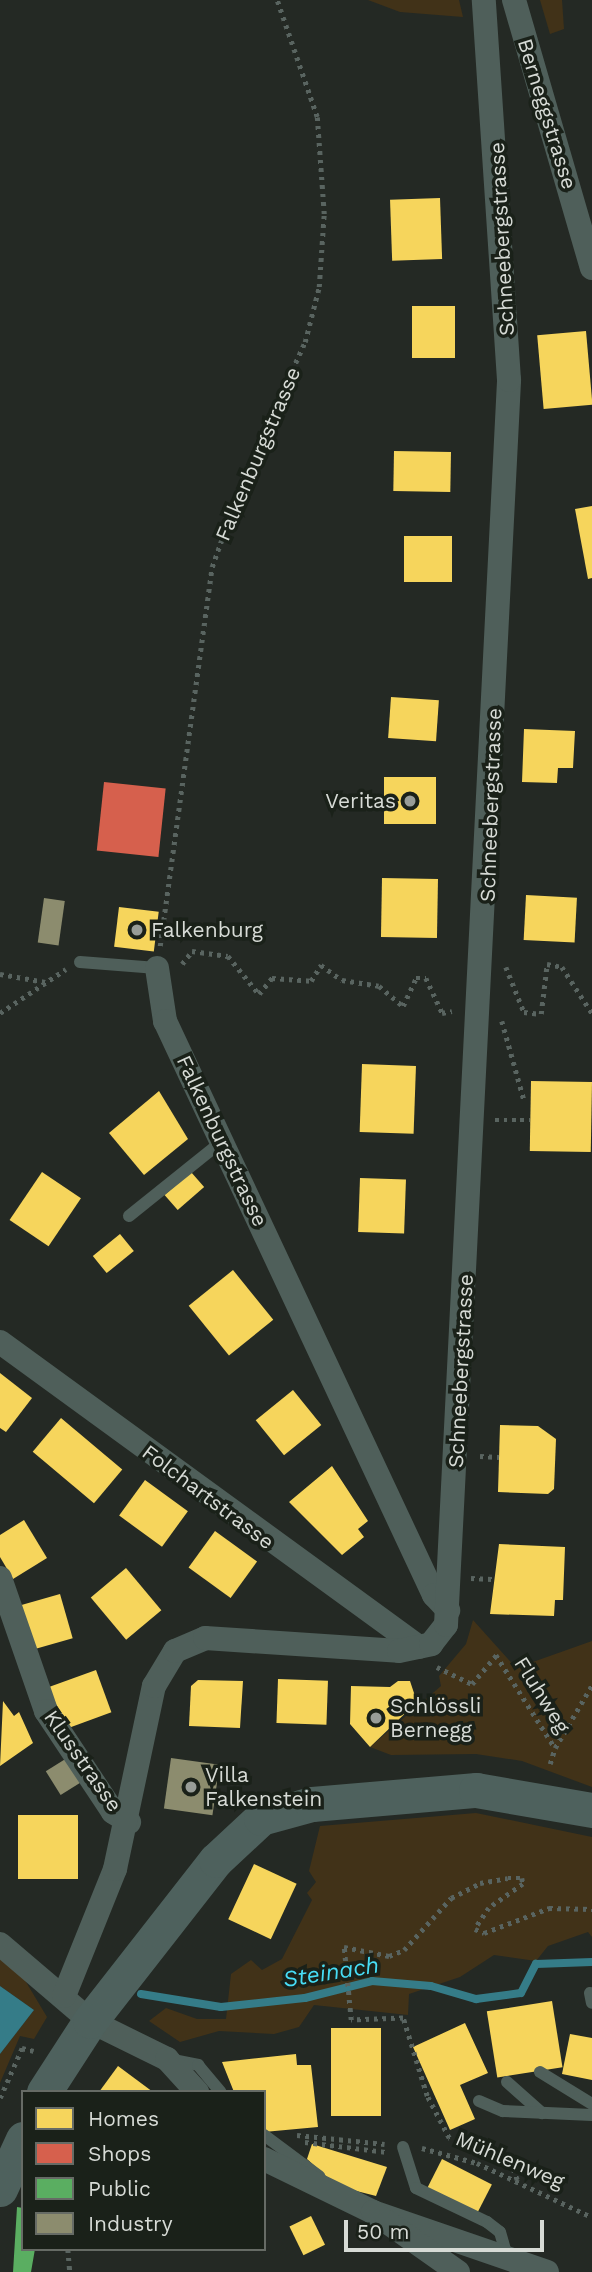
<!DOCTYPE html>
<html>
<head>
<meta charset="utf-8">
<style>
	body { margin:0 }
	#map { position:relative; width:592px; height:2272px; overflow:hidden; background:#242924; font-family:"Work Sans",sans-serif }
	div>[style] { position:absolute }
	.green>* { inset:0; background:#413218 }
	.water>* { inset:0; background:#357c88 }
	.homes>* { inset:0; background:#f6d55c; transform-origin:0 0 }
	.shops>* { inset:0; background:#d6604d; transform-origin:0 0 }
	.public>* { inset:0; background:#5aae61 }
	.industry>* { inset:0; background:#8c8c6e; transform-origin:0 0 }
	.stream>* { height:8px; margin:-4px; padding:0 4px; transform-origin:4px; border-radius:4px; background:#357c88 }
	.path>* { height:4.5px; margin-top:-2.25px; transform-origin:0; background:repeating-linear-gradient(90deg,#596460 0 3.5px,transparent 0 8.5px) }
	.lane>* { height:12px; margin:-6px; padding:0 6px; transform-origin:6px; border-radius:6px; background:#4f5f5a }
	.street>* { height:24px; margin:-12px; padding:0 12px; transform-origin:12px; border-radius:12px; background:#4f5f5a }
	.secondary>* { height:35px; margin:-17.5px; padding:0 17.5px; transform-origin:17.5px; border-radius:17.5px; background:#4e615d }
	.dots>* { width:19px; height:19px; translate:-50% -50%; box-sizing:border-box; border:4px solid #1a2119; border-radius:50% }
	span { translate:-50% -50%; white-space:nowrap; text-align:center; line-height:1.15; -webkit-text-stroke:7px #1a2119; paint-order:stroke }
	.street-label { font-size:21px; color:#d7dbd6 }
	.poi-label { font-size:21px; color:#d7dbd6 }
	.right { translate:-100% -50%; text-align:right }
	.left { translate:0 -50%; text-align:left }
	.water-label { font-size:23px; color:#47ddf6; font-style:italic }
	.legend { position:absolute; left:21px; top:2090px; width:245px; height:161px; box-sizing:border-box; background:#1a2119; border:2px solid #666b65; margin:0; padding:9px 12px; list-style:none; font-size:21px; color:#d7dbd6 }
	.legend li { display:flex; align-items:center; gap:14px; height:35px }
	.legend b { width:35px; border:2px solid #666b65 }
	.scale { position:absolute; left:344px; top:2220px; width:200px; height:32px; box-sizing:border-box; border:4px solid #d7dbd6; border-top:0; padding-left:9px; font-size:21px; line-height:24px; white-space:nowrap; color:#d7dbd6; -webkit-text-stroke:5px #1a2119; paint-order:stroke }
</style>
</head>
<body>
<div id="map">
	<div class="green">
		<i style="clip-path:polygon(368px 0,459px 0,463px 17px,400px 12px)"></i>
		<i style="clip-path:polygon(540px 0,562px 0,564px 29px,550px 34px)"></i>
		<i style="clip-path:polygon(473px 1620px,516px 1668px,592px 1641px,592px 1787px,522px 1761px,476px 1754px,391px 1755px,370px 1747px,441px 1686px,439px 1676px,466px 1644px)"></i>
		<i style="clip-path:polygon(476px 1813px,592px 1837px,592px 1937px,588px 1932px,548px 1946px,536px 1961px,494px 1955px,460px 1977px,409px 1994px,408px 2015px,314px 2005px,299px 2027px,274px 2034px,219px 2031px,180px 2042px,149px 2021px,166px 2008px,197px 2019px,226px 2019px,231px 1974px,251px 1960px,262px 1970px,282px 1959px,312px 1900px,307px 1893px,316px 1882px,309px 1871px,320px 1826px)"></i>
		<i style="clip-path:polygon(0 1958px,20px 1972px,47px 2017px,34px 2039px,20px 2036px,0 2083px,0 2054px,34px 2010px,0 1986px)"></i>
	</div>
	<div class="water">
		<i style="clip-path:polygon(0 1986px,34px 2010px,0 2054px)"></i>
	</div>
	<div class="homes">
		<i style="left:440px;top:198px;width:61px;height:50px;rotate:88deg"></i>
		<i style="left:412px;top:306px;width:43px;height:52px"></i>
		<i style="left:586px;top:331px;width:74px;height:49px;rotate:85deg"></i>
		<i style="left:394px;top:451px;width:57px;height:40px;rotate:1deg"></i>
		<i style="clip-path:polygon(592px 506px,592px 578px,588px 579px,575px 509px)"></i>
		<i style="left:404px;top:536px;width:48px;height:46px"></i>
		<i style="left:391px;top:697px;width:48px;height:41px;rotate:4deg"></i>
		<i style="clip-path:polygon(524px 729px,575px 731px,573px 768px,558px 768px,557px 783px,522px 782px)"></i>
		<i style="left:384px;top:777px;width:52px;height:47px"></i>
		<i style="left:382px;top:878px;width:56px;height:59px;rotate:1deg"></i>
		<i style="left:526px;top:895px;width:51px;height:45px;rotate:3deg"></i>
		<i style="left:119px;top:907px;width:40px;height:40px;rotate:7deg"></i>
		<i style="left:362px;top:1064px;width:54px;height:68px;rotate:2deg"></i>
		<i style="left:531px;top:1081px;width:61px;height:70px;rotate:1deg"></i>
		<i style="clip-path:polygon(159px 1091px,188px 1139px,144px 1175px,109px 1133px)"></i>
		<i style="left:42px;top:1172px;width:47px;height:58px;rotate:34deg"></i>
		<i style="left:191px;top:1172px;width:20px;height:35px;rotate:49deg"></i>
		<i style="left:360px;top:1178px;width:46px;height:54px;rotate:2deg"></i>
		<i style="left:120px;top:1234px;width:22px;height:35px;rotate:51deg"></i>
		<i style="left:233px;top:1270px;width:64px;height:57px;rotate:51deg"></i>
		<i style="clip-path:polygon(0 1373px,32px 1398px,6px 1432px,0 1428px)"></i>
		<i style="left:293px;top:1390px;width:45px;height:48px;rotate:51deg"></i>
		<i style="left:61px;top:1418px;width:80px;height:44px;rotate:40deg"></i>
		<i style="clip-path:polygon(500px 1425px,538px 1426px,556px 1439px,554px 1489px,548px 1494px,498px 1492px)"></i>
		<i style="clip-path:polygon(332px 1466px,368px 1521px,358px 1529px,364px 1537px,342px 1555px,289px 1502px)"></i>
		<i style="left:145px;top:1480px;width:53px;height:44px;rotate:36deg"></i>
		<i style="clip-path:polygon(24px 1520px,47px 1558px,13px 1579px,0 1557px,0 1535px)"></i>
		<i style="left:215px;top:1531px;width:52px;height:45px;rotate:36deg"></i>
		<i style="clip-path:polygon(499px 1544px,565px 1547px,563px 1600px,555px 1600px,554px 1616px,490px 1614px)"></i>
		<i style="left:126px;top:1568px;width:55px;height:46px;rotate:50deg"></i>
		<i style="left:60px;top:1594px;width:46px;height:41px;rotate:74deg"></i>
		<i style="left:96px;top:1670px;width:45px;height:50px;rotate:70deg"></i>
		<i style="left:278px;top:1679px;width:50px;height:44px;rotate:2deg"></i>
		<i style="clip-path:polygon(198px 1680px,243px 1681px,240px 1728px,189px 1726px,191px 1686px)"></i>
		<i style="clip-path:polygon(398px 1681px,410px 1681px,417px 1702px,370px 1747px,350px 1724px,351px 1686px,390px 1687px)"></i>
		<i style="clip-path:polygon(3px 1701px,14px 1716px,19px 1712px,33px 1743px,0 1766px)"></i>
		<i style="left:18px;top:1815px;width:60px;height:64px"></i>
		<i style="left:254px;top:1864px;width:47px;height:61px;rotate:25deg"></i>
		<i style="left:552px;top:2001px;width:67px;height:66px;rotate:81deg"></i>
		<i style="clip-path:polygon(465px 2023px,488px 2073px,460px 2085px,475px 2119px,450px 2130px,413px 2047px)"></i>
		<i style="left:331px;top:2028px;width:50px;height:88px"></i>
		<i style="clip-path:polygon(570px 2034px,592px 2038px,592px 2080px,562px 2074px)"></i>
		<i style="clip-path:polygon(296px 2054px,297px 2065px,311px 2065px,318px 2127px,264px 2132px,264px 2092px,234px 2092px,222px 2062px)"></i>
		<i style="clip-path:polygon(118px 2066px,153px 2092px,99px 2092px)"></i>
		<i style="clip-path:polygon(312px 2144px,387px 2167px,376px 2196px,337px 2186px,307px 2159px)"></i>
		<i style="left:442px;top:2159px;width:56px;height:33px;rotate:27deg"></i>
		<i style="left:311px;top:2216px;width:32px;height:24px;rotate:64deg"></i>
	</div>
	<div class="shops">
		<i style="left:104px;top:782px;width:62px;height:69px;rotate:6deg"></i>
	</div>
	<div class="public">
		<i style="clip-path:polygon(17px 2207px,23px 2208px,23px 2249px,35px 2249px,31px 2272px,13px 2272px)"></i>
	</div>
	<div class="industry">
		<i style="left:44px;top:898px;width:21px;height:45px;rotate:8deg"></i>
		<i style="left:67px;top:1758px;width:28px;height:25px;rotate:58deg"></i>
		<i style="left:171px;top:1758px;width:49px;height:51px;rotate:8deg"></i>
	</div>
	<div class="stream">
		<i style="left:141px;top:1994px;width:81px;rotate:9.2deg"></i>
		<i style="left:221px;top:2007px;width:84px;rotate:-6.1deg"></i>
		<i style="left:305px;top:1998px;width:69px;rotate:-14.2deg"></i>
		<i style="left:372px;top:1981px;width:59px;rotate:4.8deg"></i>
		<i style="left:431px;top:1986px;width:47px;rotate:16.1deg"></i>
		<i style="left:476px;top:1999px;width:45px;rotate:-7.6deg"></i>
		<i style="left:521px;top:1993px;width:33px;rotate:-63deg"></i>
		<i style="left:536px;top:1964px;width:56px;rotate:-2deg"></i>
	</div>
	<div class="path">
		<i style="left:160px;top:946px;width:383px;rotate:-82.2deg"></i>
		<i style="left:212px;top:567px;width:93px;rotate:-70.6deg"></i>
		<i style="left:243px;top:479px;width:150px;rotate:-65.7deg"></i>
		<i style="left:305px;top:342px;width:57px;rotate:-75.7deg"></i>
		<i style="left:319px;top:287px;width:73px;rotate:-86.1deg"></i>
		<i style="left:324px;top:214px;width:97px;rotate:-94.1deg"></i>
		<i style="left:317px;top:117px;width:124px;rotate:-108.9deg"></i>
		<i style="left:182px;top:964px;width:16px;rotate:-52deg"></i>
		<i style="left:192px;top:951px;width:36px;rotate:8deg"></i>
		<i style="left:228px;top:956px;width:49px;rotate:50.8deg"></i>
		<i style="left:259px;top:994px;width:21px;rotate:-51deg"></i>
		<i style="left:272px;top:978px;width:39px;rotate:4deg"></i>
		<i style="left:311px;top:981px;width:19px;rotate:-58deg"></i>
		<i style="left:321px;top:965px;width:26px;rotate:36deg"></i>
		<i style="left:342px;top:980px;width:37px;rotate:9deg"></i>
		<i style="left:379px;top:986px;width:31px;rotate:40deg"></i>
		<i style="left:403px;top:1006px;width:31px;rotate:-65deg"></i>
		<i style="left:416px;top:978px;width:10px"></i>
		<i style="left:426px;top:978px;width:38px;rotate:65deg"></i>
		<i style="left:442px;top:1013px;width:10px;rotate:-11deg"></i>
		<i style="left:506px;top:967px;width:48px;rotate:68.2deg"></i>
		<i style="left:524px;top:1012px;width:17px;rotate:7deg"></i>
		<i style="left:541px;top:1014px;width:50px;rotate:-83.2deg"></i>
		<i style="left:547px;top:964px;width:15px;rotate:11deg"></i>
		<i style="left:562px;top:967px;width:55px;rotate:56.9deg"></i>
		<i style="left:0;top:974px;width:46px;rotate:10.1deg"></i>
		<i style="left:0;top:1013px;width:79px;rotate:-33.7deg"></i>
		<i style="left:502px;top:1021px;width:82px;rotate:74.4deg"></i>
		<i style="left:495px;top:1120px;width:35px"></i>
		<i style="left:480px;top:1456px;width:19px;rotate:3deg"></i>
		<i style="left:471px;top:1578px;width:21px;rotate:3deg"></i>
		<i style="left:437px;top:1667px;width:39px;rotate:26deg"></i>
		<i style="left:472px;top:1684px;width:38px;rotate:-50deg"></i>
		<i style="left:496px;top:1655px;width:110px;rotate:57.6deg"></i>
		<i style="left:555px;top:1748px;width:73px;rotate:-59.6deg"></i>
		<i style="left:550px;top:1764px;width:17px;rotate:-73deg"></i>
		<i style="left:0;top:2098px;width:55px;rotate:-66.3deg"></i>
		<i style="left:22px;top:2048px;width:12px;rotate:14deg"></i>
		<i style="left:297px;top:2135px;width:88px;rotate:5.8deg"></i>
		<i style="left:305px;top:2142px;width:83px;rotate:7deg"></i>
		<i style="left:422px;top:2148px;width:57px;rotate:15.3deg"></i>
		<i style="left:477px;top:2163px;width:127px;rotate:25.2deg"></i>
		<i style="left:517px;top:2180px;width:15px;rotate:-110deg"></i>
		<i style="left:512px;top:2166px;width:69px;rotate:-156deg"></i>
		<i style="left:449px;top:2138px;width:47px;rotate:-117.6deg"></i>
		<i style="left:427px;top:2096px;width:82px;rotate:-107.1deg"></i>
		<i style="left:403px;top:2018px;width:52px;rotate:177.8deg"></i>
		<i style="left:351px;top:2020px;width:73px;rotate:-95.5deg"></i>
		<i style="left:344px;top:1947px;width:46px;rotate:11.3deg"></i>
		<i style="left:389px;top:1956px;width:16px;rotate:-22deg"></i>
		<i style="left:404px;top:1950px;width:70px;rotate:-47.9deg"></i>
		<i style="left:451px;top:1898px;width:33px;rotate:-27deg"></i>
		<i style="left:480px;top:1883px;width:28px;rotate:-10deg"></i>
		<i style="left:508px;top:1878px;width:14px"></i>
		<i style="left:522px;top:1878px;width:6px;rotate:81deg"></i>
		<i style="left:523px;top:1884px;width:42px;rotate:144.8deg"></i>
		<i style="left:489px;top:1908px;width:25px;rotate:124deg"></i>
		<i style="left:475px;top:1929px;width:10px;rotate:24deg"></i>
		<i style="left:484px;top:1933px;width:70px;rotate:-21deg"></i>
		<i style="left:549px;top:1908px;width:43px;rotate:1.3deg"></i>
		<i style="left:68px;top:2249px;width:23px;rotate:85deg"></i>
	</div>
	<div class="lane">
		<i style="left:80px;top:962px;width:77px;rotate:4.5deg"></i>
		<i style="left:129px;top:1216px;width:118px;rotate:-38.8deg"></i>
		<i style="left:590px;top:1993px;width:10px;rotate:79deg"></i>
		<i style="left:168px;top:2059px;width:31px;rotate:11deg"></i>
		<i style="left:198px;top:2065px;width:35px;rotate:50deg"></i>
		<i style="left:540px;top:2072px;width:61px;rotate:31.6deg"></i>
		<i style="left:507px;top:2082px;width:47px;rotate:41.5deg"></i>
		<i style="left:479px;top:2101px;width:26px;rotate:23deg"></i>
		<i style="left:503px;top:2111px;width:89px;rotate:2.6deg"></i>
		<i style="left:264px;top:2135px;width:69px;rotate:36.7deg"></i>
		<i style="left:403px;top:2147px;width:43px;rotate:72.4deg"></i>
		<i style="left:416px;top:2188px;width:79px;rotate:25.6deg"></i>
		<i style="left:487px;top:2222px;width:16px;rotate:38deg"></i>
		<i style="left:500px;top:2232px;width:22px;rotate:74deg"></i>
	</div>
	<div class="street">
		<i style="left:514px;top:0;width:279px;rotate:73.8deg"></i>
		<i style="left:157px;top:968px;width:54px;rotate:81.4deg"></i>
		<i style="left:165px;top:1021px;width:634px;rotate:64.89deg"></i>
		<i style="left:434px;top:1595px;width:21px;rotate:47deg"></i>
		<i style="left:0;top:1342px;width:518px;rotate:36.05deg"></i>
		<i style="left:0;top:1578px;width:141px;rotate:70.9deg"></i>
		<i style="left:46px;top:1711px;width:121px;rotate:56.4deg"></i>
		<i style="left:113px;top:1812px;width:19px;rotate:32deg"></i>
		<i style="left:0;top:1944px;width:118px;rotate:40.5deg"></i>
		<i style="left:90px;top:2021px;width:86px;rotate:26.3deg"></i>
		<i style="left:167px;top:2059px;width:45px;rotate:47.7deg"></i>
		<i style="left:64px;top:1996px;width:137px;rotate:-68.1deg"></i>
		<i style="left:115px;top:1869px;width:187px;rotate:-78deg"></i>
		<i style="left:154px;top:1686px;width:41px;rotate:-59deg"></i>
		<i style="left:175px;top:1651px;width:33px;rotate:-23deg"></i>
		<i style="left:205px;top:1638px;width:194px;rotate:3.8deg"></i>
		<i style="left:399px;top:1651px;width:33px;rotate:-12deg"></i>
		<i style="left:431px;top:1644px;width:24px;rotate:-52deg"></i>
		<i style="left:446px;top:1625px;width:1247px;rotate:-87.1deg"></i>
		<i style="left:509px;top:380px;width:381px;rotate:-93.8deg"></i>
		<i style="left:264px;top:2159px;width:121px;rotate:25.9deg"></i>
		<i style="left:373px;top:2212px;width:184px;rotate:19deg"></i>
		<i style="left:373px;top:2212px;width:104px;rotate:35.2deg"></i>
	</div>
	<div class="secondary">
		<i style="left:44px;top:2092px;width:85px;rotate:-57.1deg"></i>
		<i style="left:90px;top:2021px;width:204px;rotate:-52deg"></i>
		<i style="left:216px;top:1860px;width:62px;rotate:-43deg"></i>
		<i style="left:261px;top:1818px;width:53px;rotate:-15.4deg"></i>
		<i style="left:312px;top:1804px;width:165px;rotate:-4.9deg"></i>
		<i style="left:476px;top:1790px;width:118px;rotate:9.8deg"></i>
		<i style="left:0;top:2189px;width:55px;rotate:-65.3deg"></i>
	</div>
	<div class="dots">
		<i style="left:410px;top:801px;background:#989d98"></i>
		<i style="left:137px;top:930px;background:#989d98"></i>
		<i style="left:376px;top:1718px;background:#989d98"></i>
		<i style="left:191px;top:1787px;background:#989d98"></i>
	</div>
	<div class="street-label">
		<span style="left:547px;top:114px;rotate:73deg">Berneggstrasse</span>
		<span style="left:502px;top:239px;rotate:-93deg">Schneebergstrasse</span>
		<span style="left:258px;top:454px;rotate:-67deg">Falkenburgstrasse</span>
		<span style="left:491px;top:805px;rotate:-88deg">Schneebergstrasse</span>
		<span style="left:222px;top:1141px;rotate:65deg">Falkenburgstrasse</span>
		<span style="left:461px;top:1371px;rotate:-87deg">Schneebergstrasse</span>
		<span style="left:208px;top:1497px;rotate:37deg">Folchartstrasse</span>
		<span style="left:542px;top:1695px;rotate:58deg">Fluhweg</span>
		<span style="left:83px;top:1761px;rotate:55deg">Klusstrasse</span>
		<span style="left:510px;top:2160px;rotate:23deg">Mühlenweg</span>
	</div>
	<div class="poi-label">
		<span class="right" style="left:396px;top:801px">Veritas</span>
		<span class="left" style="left:151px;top:930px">Falkenburg</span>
		<span class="left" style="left:390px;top:1718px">Schlössli<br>Bernegg</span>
		<span class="left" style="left:205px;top:1787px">Villa<br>Falkenstein</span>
	</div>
	<div class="water-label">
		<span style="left:331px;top:1973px;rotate:-9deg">Steinach</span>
	</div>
	<ul class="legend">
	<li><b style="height:19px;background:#f6d55c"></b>Homes</li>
	<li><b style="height:19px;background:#d6604d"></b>Shops</li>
	<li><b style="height:19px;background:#5aae61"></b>Public</li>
	<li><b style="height:19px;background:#8c8c6e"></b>Industry</li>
	</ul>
	<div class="scale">50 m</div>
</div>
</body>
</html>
